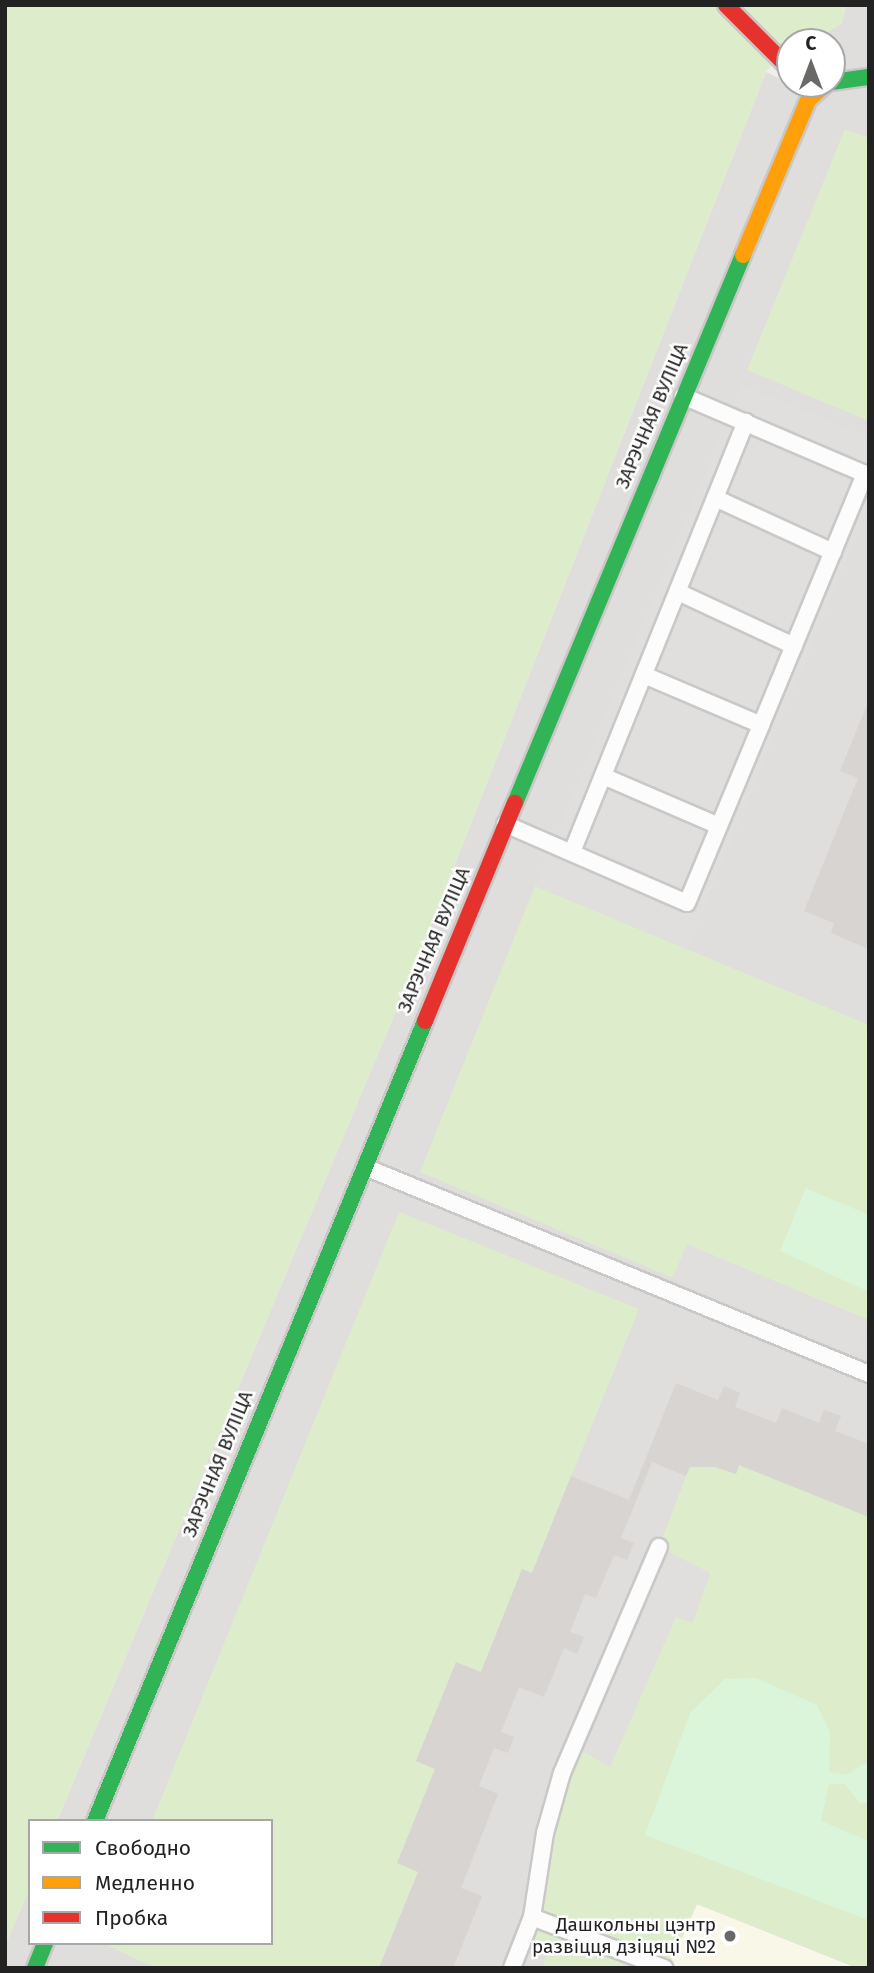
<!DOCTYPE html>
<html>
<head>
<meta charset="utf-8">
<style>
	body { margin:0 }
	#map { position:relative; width:874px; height:1973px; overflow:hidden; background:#f0eeeb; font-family:"Fira Sans",sans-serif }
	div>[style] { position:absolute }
	.residential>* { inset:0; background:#dfdedc }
	.education>* { inset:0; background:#f8f7e8 }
	.grass>* { inset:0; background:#ddeccb }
	.park>* { inset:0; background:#daf5da }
	.parking>* { inset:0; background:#e0dfde; transform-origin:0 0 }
	.building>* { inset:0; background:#d7d4d2 }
	.roads { filter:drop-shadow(2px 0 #c9c8c7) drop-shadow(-2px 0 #c9c8c7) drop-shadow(0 2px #c9c8c7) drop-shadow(0 -2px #c9c8c7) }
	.lane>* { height:16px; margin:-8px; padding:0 8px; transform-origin:8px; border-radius:8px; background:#fdfcfc }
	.fast>* { height:16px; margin:-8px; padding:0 8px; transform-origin:8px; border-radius:8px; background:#30b455 }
	.slow>* { height:16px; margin:-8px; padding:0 8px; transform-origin:8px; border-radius:8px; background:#ff9f0a }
	.jam>* { height:16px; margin:-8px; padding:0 8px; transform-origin:8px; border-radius:8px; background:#e5322d }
	.dots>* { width:19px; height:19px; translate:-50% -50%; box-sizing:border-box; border:4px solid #fff; border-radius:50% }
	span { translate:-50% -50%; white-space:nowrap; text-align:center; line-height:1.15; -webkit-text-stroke:5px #fff; paint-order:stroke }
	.street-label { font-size:19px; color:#222 }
	.poi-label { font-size:19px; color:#222 }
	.right { translate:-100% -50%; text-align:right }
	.frame { position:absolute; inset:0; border:7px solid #222; pointer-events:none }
	.legend { position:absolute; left:28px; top:1819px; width:245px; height:126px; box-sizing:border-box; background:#fff; border:2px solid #a7a7a7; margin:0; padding:9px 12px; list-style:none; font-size:21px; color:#222 }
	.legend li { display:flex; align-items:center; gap:14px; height:35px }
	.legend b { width:35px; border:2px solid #a7a7a7 }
	.north { position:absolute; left:776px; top:28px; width:70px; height:70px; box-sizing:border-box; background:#fff; border:2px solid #a7a7a7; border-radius:50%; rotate:0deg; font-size:19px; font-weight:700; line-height:28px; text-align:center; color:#222 }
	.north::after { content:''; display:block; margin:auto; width:24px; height:32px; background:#6a6968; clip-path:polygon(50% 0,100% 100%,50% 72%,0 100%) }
</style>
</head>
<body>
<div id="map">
	<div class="residential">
		<i style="clip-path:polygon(846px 5px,869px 5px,869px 1968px,5px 1968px,5px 1946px,30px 1887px,30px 1943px,271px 1943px,271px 1821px,57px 1821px,419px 956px,766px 72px,790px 84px,832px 84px,832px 42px,812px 42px,842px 23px)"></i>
	</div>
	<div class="education">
		<i style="clip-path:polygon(697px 1904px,857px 1968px,668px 1968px)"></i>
	</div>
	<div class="grass">
		<i style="clip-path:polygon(5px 5px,846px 5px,842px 23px,812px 42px,790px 42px,766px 72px,419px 956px,57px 1821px,30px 1821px,30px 1887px,5px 1946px)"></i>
		<i style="clip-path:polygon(845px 129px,869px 138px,869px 421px,747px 370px)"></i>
		<i style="clip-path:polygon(535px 886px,869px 1025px,869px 1320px,687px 1245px,673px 1278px,420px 1172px)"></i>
		<i style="clip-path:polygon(399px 1212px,639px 1309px,532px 1573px,522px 1569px,481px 1672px,456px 1663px,416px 1761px,435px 1769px,418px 1872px,379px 1968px,156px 1968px,102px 1943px,271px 1943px,271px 1821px,152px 1821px)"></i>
		<i style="clip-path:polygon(739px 1465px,869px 1517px,869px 1968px,857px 1968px,697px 1904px,668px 1968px,542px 1968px,547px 1954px,521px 1944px,572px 1745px,609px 1766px,676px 1616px,692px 1623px,710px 1574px,659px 1547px,686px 1476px,690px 1467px,715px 1467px,736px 1474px)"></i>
	</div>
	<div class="park">
		<i style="clip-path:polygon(806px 1188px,869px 1215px,869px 1292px,780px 1251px)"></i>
		<i style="clip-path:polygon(756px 1678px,817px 1705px,830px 1732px,829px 1772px,846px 1775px,869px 1761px,869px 1803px,860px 1803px,845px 1784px,829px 1784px,821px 1821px,869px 1841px,868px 1920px,645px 1835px,690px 1713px,725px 1679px)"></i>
	</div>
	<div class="parking">
		<i style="clip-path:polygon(741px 385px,869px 437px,869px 506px,687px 949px,535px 886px)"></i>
		<i style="left:687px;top:1244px;width:197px;height:37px;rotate:23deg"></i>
		<i style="clip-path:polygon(659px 1547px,710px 1573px,692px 1623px,676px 1617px,610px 1767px,572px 1745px)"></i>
		<i style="clip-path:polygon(521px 1944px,547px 1954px,542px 1968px,512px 1968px)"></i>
	</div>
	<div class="building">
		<i style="clip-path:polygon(869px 700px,869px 949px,831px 933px,834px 923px,804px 911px,858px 778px,840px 771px)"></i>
		<i style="clip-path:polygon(676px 1383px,718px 1400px,724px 1386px,740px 1393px,735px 1407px,776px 1423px,782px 1408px,819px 1423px,824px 1410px,841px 1416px,835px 1431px,869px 1444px,869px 1517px,739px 1465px,736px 1474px,715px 1467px,690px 1467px,686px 1476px,652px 1462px,621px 1538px,634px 1543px,627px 1560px,614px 1555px,596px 1598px,585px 1594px,570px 1632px,584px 1637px,577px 1654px,564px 1648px,544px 1697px,519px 1687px,501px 1732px,514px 1737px,508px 1753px,494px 1748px,479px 1786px,498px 1794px,461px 1888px,482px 1896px,453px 1968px,379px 1968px,418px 1872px,397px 1863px,435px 1769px,416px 1761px,456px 1662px,481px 1672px,522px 1569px,532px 1573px,571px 1476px,629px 1500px)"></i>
	</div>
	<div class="roads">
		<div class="lane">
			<i style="left:715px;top:498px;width:130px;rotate:24.6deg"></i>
			<i style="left:678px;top:592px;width:128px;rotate:25deg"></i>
			<i style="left:644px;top:675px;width:127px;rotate:23.1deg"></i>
			<i style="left:603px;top:776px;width:126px;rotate:23.3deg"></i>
			<i style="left:505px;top:824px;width:198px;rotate:23.5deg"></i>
			<i style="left:687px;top:903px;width:193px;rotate:-67.4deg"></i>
			<i style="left:761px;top:725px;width:272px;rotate:-67.5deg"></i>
			<i style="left:865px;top:474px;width:198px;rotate:-156.8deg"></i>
			<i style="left:572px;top:852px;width:464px;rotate:-68deg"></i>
			<i style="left:365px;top:1167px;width:545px;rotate:22.33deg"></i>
			<i style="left:532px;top:1917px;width:142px;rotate:21.1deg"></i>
			<i style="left:512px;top:1968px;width:55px;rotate:-68.6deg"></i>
			<i style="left:532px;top:1917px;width:85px;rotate:-81.2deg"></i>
			<i style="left:545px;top:1833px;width:62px;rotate:-74.2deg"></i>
			<i style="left:562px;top:1773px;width:246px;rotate:-66.8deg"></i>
		</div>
		<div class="fast">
			<i style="left:832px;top:82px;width:37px;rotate:-8deg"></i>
			<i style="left:515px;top:803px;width:594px;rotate:-67.41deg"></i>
			<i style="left:95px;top:1821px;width:865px;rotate:-67.58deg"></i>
			<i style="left:35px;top:1968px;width:27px;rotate:-68deg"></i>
		</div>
		<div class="slow">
			<i style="left:743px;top:255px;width:168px;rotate:-67.2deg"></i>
			<i style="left:808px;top:100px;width:24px;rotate:-42deg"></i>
		</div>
		<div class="jam">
			<i style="left:726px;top:5px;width:91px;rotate:45deg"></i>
			<i style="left:425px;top:1021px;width:236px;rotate:-67.6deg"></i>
		</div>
	</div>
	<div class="dots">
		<i style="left:730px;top:1936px;background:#6a6968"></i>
	</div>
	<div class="street-label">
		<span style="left:652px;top:416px;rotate:-67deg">ЗАРЭЧНАЯ ВУЛІЦА</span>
		<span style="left:434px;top:940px;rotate:-67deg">ЗАРЭЧНАЯ ВУЛІЦА</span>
		<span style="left:218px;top:1464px;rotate:-68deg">ЗАРЭЧНАЯ ВУЛІЦА</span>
	</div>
	<div class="poi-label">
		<span class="right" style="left:716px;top:1936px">Дашкольны цэнтр<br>развіцця дзіцяці №2</span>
	</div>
	<div class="frame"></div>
	<ul class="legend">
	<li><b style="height:9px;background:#30b455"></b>Свободно</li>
	<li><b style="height:9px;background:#ff9f0a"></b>Медленно</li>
	<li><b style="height:9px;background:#e5322d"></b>Пробка</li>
	</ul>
	<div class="north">С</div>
</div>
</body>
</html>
